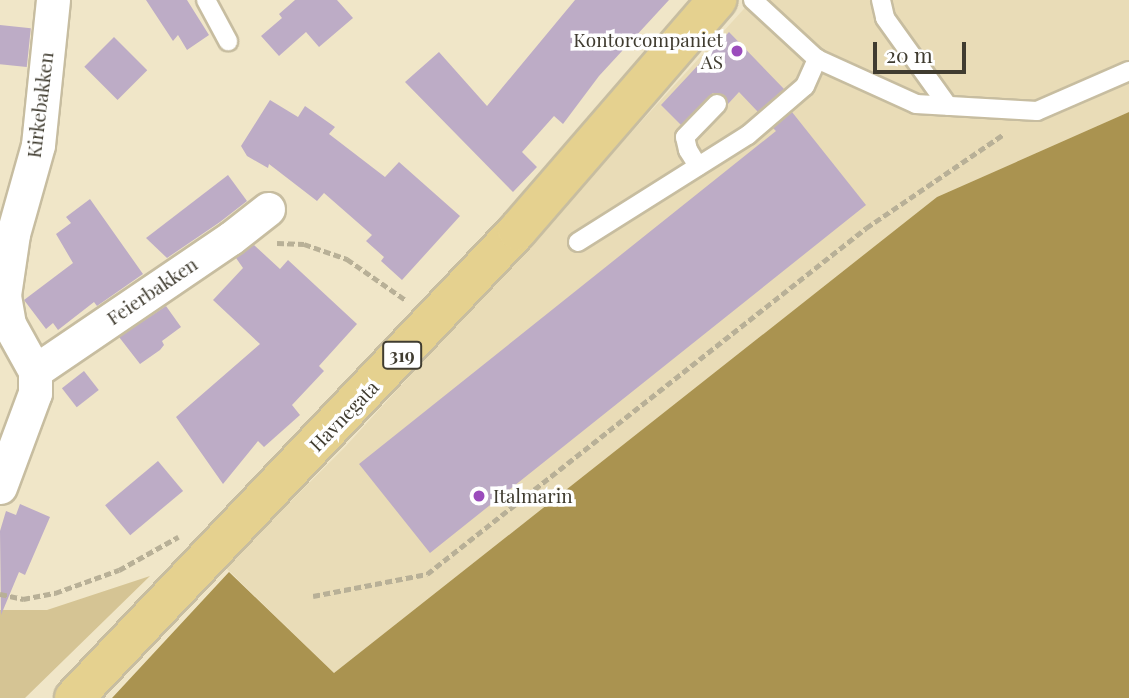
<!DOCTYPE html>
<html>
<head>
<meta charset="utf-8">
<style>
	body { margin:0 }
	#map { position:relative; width:1129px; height:698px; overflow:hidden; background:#f0e6c8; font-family:"Playfair Display",serif }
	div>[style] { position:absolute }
	.built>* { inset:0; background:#e9dcb7 }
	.green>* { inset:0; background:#d5c494 }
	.water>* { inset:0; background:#aa9350 }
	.building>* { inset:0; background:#bdacc6; transform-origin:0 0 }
	.path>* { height:4.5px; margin-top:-2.25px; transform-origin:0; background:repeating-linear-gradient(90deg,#b8b097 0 7px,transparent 0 10.5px) }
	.roads { filter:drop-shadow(2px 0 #c7bda0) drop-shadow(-2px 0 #c7bda0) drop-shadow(0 2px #c7bda0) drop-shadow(0 -2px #c7bda0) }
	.lane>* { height:18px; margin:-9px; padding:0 9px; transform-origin:9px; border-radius:9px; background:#fff }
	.street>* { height:33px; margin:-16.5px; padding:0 16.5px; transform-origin:16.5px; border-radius:16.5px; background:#fff }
	.primary>* { height:38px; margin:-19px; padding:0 19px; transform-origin:19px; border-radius:19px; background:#e5d18f }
	.dots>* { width:19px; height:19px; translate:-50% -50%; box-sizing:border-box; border:4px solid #fff; border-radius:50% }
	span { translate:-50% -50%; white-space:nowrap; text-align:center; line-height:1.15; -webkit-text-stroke:7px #fff; paint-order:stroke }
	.shield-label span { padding:2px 5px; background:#fff; border:2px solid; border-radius:5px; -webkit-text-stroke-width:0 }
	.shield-label { font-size:18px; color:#403c30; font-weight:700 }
	.poi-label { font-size:19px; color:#403c30 }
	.right { translate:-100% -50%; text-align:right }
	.left { translate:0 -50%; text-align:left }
	.street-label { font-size:19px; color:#403c30 }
	.scale { position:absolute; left:873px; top:42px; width:93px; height:32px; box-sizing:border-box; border:4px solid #403c30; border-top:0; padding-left:9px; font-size:21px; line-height:24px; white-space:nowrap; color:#403c30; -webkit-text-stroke:5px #fff; paint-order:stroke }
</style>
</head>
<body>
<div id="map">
	<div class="built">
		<i style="clip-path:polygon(752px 0,1129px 0,1129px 112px,937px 197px,334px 673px,225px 567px,345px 447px)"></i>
	</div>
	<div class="green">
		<i style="clip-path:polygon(150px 576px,25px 698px,0 698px,0 610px,47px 610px)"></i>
	</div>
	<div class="water">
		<i style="clip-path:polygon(1129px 112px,1129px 698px,112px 698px,229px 572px,334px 673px,937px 197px)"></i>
	</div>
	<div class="building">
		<i style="clip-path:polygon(146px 0,187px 0,209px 35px,187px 50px,178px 35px,173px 41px)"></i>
		<i style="clip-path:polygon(295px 0,337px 0,353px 18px,319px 47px,306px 32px,279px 56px,261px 36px,282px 18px,279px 14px)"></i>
		<i style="clip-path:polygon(575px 0,669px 0,599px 76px,563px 124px,554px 116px,522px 152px,537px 167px,513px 192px,405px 82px,439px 52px,487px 106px)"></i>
		<i style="left:0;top:25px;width:31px;height:39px;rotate:6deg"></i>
		<i style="clip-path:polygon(729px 32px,784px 89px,758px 112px,739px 92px,728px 104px,724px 95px,713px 93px,681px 125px,661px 105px)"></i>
		<i style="left:114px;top:37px;width:47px;height:42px;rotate:45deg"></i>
		<i style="clip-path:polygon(270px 100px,298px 117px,305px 106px,335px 127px,329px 134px,385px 177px,399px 162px,460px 216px,402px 280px,381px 261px,384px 257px,366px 241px,372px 235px,324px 193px,317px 201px,269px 164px,268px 168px,247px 156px,241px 146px)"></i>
		<i style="clip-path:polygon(792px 112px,866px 205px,430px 553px,359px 464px,776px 131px,773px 128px)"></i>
		<i style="clip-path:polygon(228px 175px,247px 201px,220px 222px,167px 258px,146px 238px)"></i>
		<i style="clip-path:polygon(90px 199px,143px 274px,97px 306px,94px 302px,58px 330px,53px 323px,46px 329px,24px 300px,73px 263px,56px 234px,71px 223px,66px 217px)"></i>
		<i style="clip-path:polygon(254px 245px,280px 269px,288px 260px,357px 324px,319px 366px,324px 371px,292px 405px,300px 415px,264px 447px,258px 441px,223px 484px,176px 417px,260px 344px,213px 300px,243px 268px,236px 258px)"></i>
		<i style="clip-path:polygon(166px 306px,181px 327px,162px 341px,164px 345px,160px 350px,140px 364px,119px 337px)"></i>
		<i style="left:84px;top:371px;width:24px;height:28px;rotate:52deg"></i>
		<i style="left:158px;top:461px;width:39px;height:69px;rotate:50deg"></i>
		<i style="clip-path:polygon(20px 504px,50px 517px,25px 575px,19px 572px,1px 615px,0 531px,6px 511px,16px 515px)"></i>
	</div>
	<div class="path">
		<i style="left:277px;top:243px;width:27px;rotate:2deg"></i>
		<i style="left:304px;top:244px;width:46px;rotate:19.2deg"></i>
		<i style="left:347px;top:259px;width:73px;rotate:35deg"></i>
		<i style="left:0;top:594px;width:24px;rotate:12deg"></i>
		<i style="left:23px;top:599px;width:33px;rotate:-11deg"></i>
		<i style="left:55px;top:593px;width:68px;rotate:-19.8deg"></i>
		<i style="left:119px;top:570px;width:68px;rotate:-29.2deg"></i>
		<i style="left:313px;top:596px;width:116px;rotate:-10.9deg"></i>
		<i style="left:427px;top:574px;width:559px;rotate:-38.24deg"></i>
		<i style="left:866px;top:228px;width:167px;rotate:-34.3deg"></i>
	</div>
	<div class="roads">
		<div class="lane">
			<i style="left:206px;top:0;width:47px;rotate:61.8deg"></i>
			<i style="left:753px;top:0;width:87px;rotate:42.7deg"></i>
			<i style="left:817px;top:59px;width:109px;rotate:24.4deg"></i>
			<i style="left:916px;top:104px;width:121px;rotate:3.3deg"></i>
			<i style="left:1037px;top:111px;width:100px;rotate:-23.5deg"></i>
			<i style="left:881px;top:0;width:18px;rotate:77deg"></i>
			<i style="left:885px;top:18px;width:108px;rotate:54.4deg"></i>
			<i style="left:698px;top:166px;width:19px;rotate:-122deg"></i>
			<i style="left:688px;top:150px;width:13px;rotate:-103deg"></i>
			<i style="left:685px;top:137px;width:46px;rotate:-45.9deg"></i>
			<i style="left:578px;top:242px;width:201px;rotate:-32.2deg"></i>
			<i style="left:748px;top:135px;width:75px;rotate:-40.7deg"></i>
			<i style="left:805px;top:86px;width:30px;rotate:-66deg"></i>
		</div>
		<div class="street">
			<i style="left:35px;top:371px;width:237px;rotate:-34.2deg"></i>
			<i style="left:231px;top:238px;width:47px;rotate:-38.1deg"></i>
			<i style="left:0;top:487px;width:100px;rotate:-69.6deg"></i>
			<i style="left:35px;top:393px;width:22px;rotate:-90deg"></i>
			<i style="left:35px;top:371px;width:54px;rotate:-119deg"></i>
			<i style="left:9px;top:324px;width:29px;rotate:-100deg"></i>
			<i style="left:4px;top:295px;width:62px;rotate:-81.6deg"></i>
			<i style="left:13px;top:234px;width:92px;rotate:-74.3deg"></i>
			<i style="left:38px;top:145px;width:146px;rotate:-84.1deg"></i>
		</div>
		<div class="primary">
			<i style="left:74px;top:698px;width:644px;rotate:-46.51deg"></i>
			<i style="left:517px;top:231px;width:306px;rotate:-49.1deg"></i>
		</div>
	</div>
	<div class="dots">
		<i style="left:737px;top:51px;background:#9b4cbc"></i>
		<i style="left:479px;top:496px;background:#9b4cbc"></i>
	</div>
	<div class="shield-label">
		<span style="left:402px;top:355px">319</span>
	</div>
	<div class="poi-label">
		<span class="right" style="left:723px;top:51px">Kontorcompaniet<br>AS</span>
		<span class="left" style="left:493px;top:496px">Italmarin</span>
	</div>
	<div class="street-label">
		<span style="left:40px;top:105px;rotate:-83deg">Kirkebakken</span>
		<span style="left:152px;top:291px;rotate:-34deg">Feierbakken</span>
		<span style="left:344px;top:416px;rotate:-46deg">Havnegata</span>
	</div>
	<div class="scale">20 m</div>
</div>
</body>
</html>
